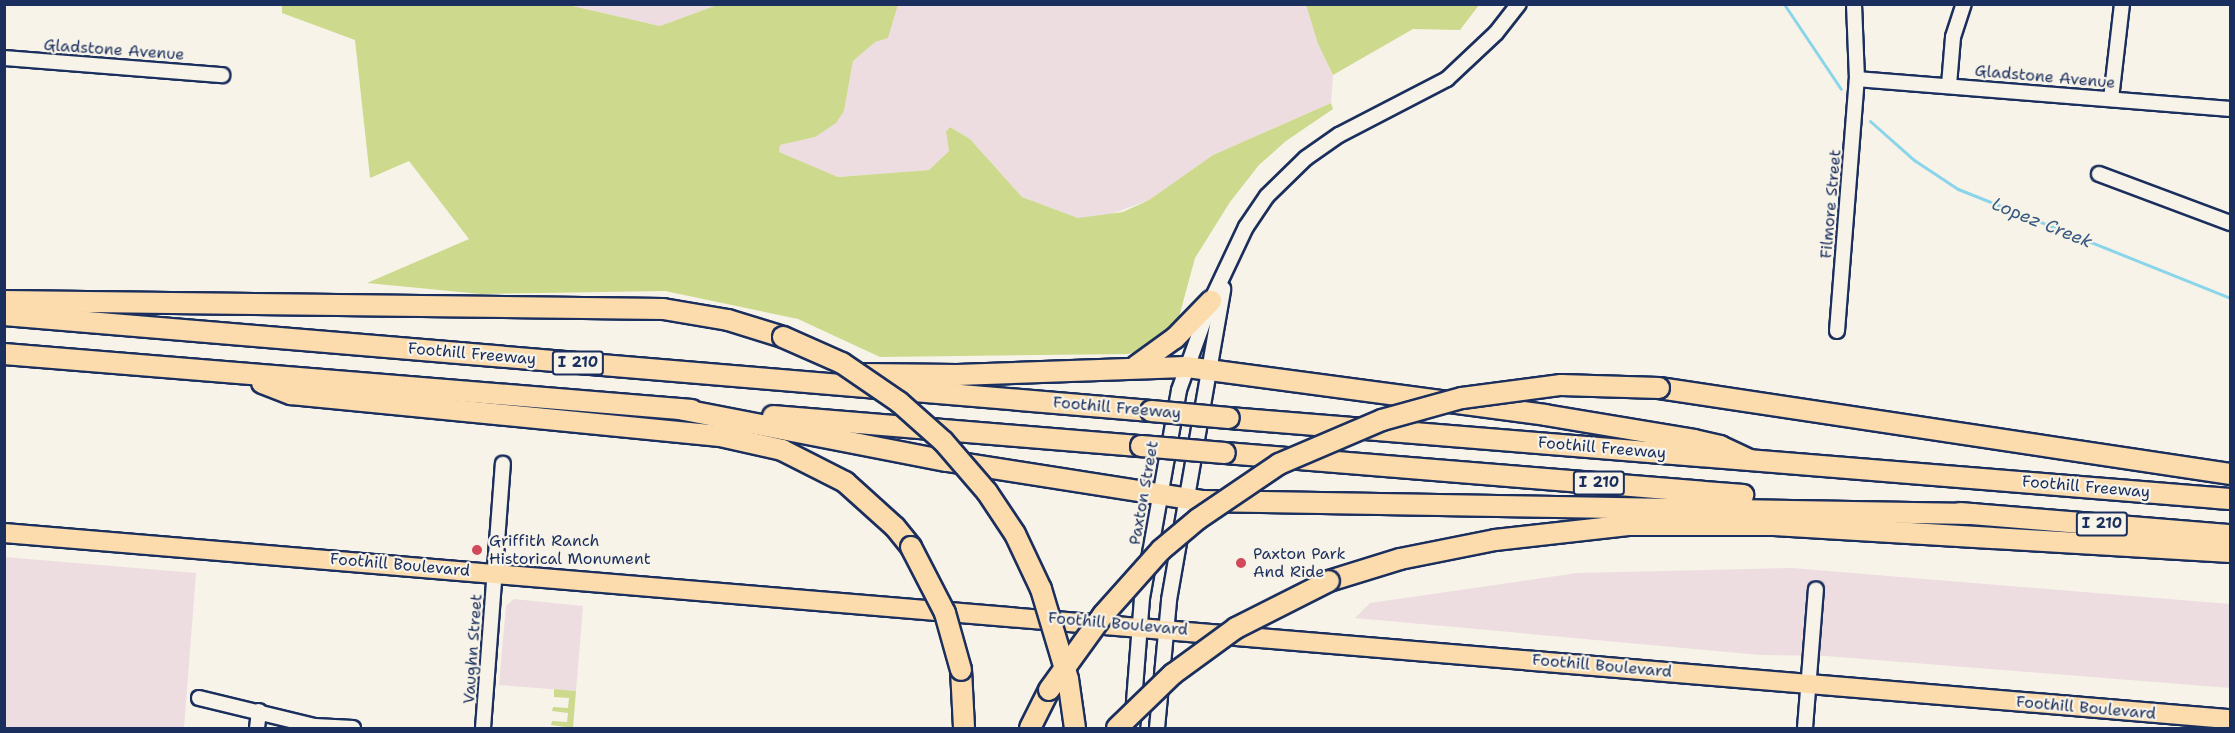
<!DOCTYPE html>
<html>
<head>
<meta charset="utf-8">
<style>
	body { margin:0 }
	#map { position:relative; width:2235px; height:733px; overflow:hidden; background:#f7f3e8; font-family:"Shantell Sans",sans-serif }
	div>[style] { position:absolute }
	.built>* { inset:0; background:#eddde1 }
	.green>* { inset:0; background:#cdda8d }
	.stream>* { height:3px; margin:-1.5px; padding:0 1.5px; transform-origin:1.5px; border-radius:1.5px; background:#8bd5eb }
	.roads { filter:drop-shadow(2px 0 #1b2f5e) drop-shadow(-2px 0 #1b2f5e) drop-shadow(0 2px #1b2f5e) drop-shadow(0 -2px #1b2f5e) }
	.minor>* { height:14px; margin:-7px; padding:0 7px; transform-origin:7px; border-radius:7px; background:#f7f3e8 }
	.major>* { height:18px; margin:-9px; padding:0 9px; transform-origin:9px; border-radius:9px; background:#fcdcac }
	.highway>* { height:20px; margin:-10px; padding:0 10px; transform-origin:10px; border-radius:10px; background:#fcdcac }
	.bridges { filter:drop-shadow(2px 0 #1b2f5e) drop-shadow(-2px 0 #1b2f5e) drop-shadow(0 2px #1b2f5e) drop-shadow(0 -2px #1b2f5e) }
	.highway-bridge>* { height:20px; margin:-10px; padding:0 10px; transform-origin:10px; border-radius:10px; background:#fcdcac }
	.dots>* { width:16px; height:16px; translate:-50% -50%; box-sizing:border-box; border:3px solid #f7f3e8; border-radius:50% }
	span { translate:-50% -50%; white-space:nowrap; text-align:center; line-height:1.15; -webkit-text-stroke:4.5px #f7f3e8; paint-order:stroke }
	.shield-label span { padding:2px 4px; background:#f7f3e8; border:2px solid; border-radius:4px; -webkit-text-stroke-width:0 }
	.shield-label { font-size:15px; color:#1b2f5e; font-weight:700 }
	.street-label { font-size:16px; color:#1b2f5e }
	.poi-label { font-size:16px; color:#1b2f5e }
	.left { translate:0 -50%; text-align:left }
	.water-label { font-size:18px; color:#375881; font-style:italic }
	.frame { position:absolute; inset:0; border:6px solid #1b2f5e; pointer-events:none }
</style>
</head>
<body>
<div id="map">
	<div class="built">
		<i style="clip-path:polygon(568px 5px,717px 5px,660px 26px)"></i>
		<i style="clip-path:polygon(898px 5px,1306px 5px,1318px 44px,1333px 75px,1331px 103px,1213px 155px,1149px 200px,1103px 217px,1078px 218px,1022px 197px,970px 139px,950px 127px,946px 132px,949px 151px,929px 170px,838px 177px,778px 152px,780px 145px,815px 137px,844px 111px,853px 61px,875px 41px,888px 38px)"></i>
		<i style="clip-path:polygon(4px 557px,196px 573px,184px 728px,5px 728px)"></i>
		<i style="clip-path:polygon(1792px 568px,2230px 604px,2230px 688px,1826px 656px,1760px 655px,1355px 618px,1370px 603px,1577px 573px)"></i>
		<i style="clip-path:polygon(514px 599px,583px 606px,576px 691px,499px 685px,506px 606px)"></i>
	</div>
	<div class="green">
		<i style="clip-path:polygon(282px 5px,568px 5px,660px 26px,717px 5px,898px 5px,888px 38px,875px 42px,853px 61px,844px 111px,836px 123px,815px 137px,780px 145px,779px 152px,838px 177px,929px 170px,949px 151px,946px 132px,950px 127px,970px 139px,1022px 197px,1078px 218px,1123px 212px,1149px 200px,1213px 155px,1331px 103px,1333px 109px,1286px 141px,1259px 165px,1230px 202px,1195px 258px,1179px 317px,1169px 333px,1148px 349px,1128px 354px,880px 357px,798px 319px,665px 291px,481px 294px,367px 283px,469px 239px,409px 161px,370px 178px,355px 40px,282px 13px)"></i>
		<i style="clip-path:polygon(1306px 5px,1306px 4px,1479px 5px,1460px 30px,1413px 29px,1333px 75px,1318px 44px)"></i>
		<i style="clip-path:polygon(554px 689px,576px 691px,573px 728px,551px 725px,552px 721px,567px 722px,568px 713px,552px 711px,553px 707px,568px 708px,569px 698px,554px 697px)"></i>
	</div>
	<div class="stream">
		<i style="left:1784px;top:4px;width:102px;rotate:56.2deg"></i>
		<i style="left:1870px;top:121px;width:59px;rotate:41.6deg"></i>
		<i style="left:1914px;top:160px;width:53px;rotate:33.4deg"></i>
		<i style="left:1958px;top:189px;width:293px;rotate:21.8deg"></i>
	</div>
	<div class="roads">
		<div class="minor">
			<i style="left:4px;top:58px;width:219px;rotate:4.5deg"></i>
			<i style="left:1857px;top:79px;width:374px;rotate:4.6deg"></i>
			<i style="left:1949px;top:85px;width:48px;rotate:-85.2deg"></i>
			<i style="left:1953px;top:37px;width:35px;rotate:-72deg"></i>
			<i style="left:2111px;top:99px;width:96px;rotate:-83.4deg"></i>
			<i style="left:2099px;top:174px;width:140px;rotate:20.5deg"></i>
			<i style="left:1837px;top:331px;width:253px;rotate:-85.5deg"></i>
			<i style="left:1857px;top:79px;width:75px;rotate:-92.3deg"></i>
			<i style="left:199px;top:698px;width:119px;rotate:13.6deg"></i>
			<i style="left:315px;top:726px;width:38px;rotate:3deg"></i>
			<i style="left:257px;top:728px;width:17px;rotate:-83deg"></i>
			<i style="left:483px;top:728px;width:265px;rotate:-85.7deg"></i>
			<i style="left:1132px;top:728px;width:130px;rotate:-85.6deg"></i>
			<i style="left:1142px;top:598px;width:211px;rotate:-79.9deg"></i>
			<i style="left:1179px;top:390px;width:95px;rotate:-70.2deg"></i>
			<i style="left:1211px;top:301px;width:82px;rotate:-64.7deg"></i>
			<i style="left:1246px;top:227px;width:37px;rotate:-56deg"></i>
			<i style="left:1267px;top:196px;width:54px;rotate:-44.3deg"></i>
			<i style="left:1306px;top:158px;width:40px;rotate:-34.9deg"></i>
			<i style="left:1339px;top:135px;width:122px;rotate:-27.4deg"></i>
			<i style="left:1447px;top:79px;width:67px;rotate:-43.2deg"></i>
			<i style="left:1496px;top:33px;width:37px;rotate:-52deg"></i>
			<i style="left:1157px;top:728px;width:129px;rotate:-84.6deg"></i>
			<i style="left:1169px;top:600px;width:316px;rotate:-80.1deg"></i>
			<i style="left:1805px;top:728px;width:139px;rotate:-85.5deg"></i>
		</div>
		<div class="major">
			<i style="left:4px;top:533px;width:2234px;rotate:4.78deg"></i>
		</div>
		<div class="highway">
			<i style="left:4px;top:301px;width:659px;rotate:0.7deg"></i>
			<i style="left:663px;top:309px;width:66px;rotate:9.6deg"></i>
			<i style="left:728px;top:320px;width:58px;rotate:17.2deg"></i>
			<i style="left:4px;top:315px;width:1151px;rotate:4.78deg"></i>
			<i style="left:4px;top:354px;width:690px;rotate:4.65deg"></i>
			<i style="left:1136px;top:366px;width:48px;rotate:-35.7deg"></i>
			<i style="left:1175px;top:338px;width:52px;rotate:-45.8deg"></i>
			<i style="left:862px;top:374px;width:95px;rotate:0.6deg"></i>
			<i style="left:957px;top:375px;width:229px;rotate:-2deg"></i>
			<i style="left:1186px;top:367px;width:362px;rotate:7.6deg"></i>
			<i style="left:1545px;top:415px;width:151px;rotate:9.5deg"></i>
			<i style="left:1694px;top:440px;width:27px;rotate:13deg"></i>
			<i style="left:1720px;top:446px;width:33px;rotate:25deg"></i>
			<i style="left:262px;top:383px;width:31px;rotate:21deg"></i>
			<i style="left:291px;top:394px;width:431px;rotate:5.6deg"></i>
			<i style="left:720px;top:436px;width:64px;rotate:12.7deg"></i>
			<i style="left:782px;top:450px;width:71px;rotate:26.9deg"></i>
			<i style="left:845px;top:482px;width:67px;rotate:42deg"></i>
			<i style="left:895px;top:527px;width:26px;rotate:51deg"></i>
			<i style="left:1659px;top:388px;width:577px;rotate:8.57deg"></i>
			<i style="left:679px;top:409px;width:273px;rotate:11deg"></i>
			<i style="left:947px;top:461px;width:259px;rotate:8.9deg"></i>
			<i style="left:1203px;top:501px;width:770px;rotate:0.97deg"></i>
			<i style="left:773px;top:416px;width:369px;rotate:4.7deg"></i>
			<i style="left:1229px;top:418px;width:1004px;rotate:4.63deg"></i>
			<i style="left:1225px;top:453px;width:520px;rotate:4.64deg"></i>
			<i style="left:1960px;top:513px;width:271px;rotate:4.7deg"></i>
			<i style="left:1329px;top:581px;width:74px;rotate:-17.2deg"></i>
			<i style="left:1400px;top:559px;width:97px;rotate:-11.3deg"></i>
			<i style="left:1495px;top:540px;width:134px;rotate:-6.4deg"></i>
			<i style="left:1628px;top:525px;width:146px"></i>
			<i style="left:1774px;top:525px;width:457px;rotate:3.4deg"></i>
			<i style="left:961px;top:670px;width:58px;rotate:87deg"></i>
			<i style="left:1030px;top:728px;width:42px;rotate:-63.4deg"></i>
		</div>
	</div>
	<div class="bridges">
		<div class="highway-bridge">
			<i style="left:783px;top:337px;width:64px;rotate:23.8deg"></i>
			<i style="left:842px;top:363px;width:69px;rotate:34.4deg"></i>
			<i style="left:899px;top:402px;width:59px;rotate:41.6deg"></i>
			<i style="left:943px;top:441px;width:67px;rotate:49.2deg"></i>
			<i style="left:987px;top:492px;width:50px;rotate:56.3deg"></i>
			<i style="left:1015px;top:534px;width:61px;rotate:64.7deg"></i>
			<i style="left:1041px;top:589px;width:94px;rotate:73.3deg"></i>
			<i style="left:1068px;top:679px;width:49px;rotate:81.9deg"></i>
			<i style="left:1151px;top:411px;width:78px;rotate:5.1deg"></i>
			<i style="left:1141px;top:446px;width:84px;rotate:4.8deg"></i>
			<i style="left:911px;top:547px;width:74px;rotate:62.7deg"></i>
			<i style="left:945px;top:613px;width:59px;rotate:74.3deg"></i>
			<i style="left:1049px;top:690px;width:92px;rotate:-54.2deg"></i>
			<i style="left:1103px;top:615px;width:87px;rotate:-48.3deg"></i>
			<i style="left:1161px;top:550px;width:48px;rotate:-40deg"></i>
			<i style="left:1198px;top:519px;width:98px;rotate:-34.2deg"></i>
			<i style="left:1279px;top:464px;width:112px;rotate:-23.1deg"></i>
			<i style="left:1382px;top:420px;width:83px;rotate:-15.4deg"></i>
			<i style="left:1462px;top:398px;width:100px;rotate:-7.5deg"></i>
			<i style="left:1561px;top:385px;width:98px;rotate:1.8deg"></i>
			<i style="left:1117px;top:728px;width:78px;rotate:-44deg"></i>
			<i style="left:1173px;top:674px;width:78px;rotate:-36.1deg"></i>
			<i style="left:1236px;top:628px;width:104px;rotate:-26.8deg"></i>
		</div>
	</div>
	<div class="dots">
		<i style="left:477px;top:550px;background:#d1495b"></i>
		<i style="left:1241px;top:563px;background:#d1495b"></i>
	</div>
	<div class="shield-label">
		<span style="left:578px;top:363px">I 210</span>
		<span style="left:1599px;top:483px">I 210</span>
		<span style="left:2102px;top:524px">I 210</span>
	</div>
	<div class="street-label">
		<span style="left:114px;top:50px;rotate:4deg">Gladstone Avenue</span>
		<span style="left:2045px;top:77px;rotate:5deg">Gladstone Avenue</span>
		<span style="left:1831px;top:204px;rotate:-85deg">Filmore Street</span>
		<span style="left:472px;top:354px;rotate:5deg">Foothill Freeway</span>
		<span style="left:1117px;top:408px;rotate:5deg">Foothill Freeway</span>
		<span style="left:1602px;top:448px;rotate:5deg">Foothill Freeway</span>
		<span style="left:2086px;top:487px;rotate:5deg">Foothill Freeway</span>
		<span style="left:1144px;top:493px;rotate:-80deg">Paxton Street</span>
		<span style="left:400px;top:565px;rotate:5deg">Foothill Boulevard</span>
		<span style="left:1118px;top:624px;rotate:5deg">Foothill Boulevard</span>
		<span style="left:473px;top:649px;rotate:-86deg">Vaughn Street</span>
		<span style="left:1602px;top:666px;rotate:5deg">Foothill Boulevard</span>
		<span style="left:2086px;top:708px;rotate:5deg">Foothill Boulevard</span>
	</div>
	<div class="poi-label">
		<span class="left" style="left:489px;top:550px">Griffith Ranch<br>Historical Monument</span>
		<span class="left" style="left:1253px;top:563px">Paxton Park<br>And Ride</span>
	</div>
	<div class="water-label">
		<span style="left:2042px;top:223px;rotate:22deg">Lopez Creek</span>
	</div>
	<div class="frame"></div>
</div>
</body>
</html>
